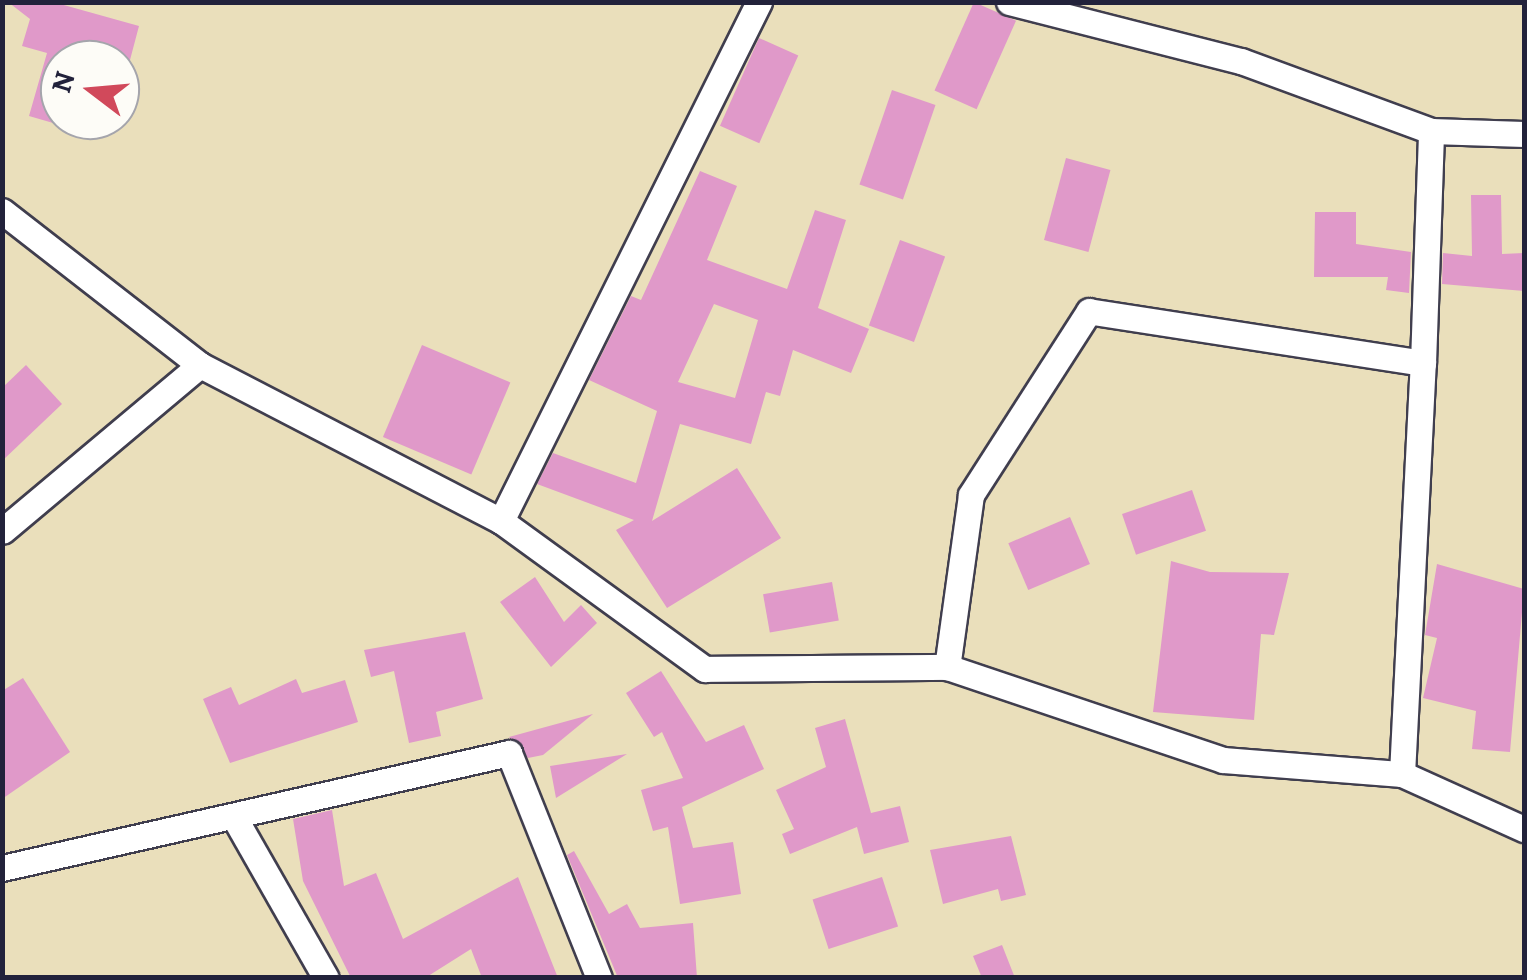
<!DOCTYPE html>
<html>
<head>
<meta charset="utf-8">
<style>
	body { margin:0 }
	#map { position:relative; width:1527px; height:980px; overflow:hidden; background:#eadfbb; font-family:Alegreya,serif }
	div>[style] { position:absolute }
	.building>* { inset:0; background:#e099c9; transform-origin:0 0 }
	.roads { filter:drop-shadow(2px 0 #403e4e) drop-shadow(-2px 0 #403e4e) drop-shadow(0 2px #403e4e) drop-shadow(0 -2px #403e4e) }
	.street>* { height:25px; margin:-12.5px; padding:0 12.5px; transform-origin:12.5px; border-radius:12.5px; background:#fff }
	span { translate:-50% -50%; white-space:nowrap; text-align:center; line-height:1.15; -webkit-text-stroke:8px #fdfcf7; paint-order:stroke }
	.frame { position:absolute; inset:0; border:5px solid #22223b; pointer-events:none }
	.north { position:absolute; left:40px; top:40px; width:100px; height:100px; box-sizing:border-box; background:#fdfcf7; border:2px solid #a5a5ac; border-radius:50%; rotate:286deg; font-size:28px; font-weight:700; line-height:40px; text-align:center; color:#22223b }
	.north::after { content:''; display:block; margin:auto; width:35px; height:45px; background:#d1495b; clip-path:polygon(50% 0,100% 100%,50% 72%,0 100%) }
</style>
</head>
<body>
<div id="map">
	<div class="building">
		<i style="clip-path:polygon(8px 2px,53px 2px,139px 26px,130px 60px,60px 60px,60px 125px,29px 116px,47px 53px,22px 46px,30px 19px)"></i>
		<i style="left:974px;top:2px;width:46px;height:97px;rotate:24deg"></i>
		<i style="left:759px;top:38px;width:43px;height:96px;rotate:24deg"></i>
		<i style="left:892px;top:90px;width:46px;height:100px;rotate:19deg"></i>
		<i style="left:1066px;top:158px;width:46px;height:85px;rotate:15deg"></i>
		<i style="clip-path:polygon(evenodd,700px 171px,737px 186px,707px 260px,787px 289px,815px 210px,846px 220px,818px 308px,869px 329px,851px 373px,793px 350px,780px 396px,766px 392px,751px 444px,680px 424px,652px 521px,737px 468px,781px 538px,667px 608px,616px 530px,634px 520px,537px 484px,553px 453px,636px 483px,657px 411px,589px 380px,631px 296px,641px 300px,700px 171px,714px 304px,758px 320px,735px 398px,678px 382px,714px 304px)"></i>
		<i style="clip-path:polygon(1471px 195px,1501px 195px,1502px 254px,1524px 253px,1524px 291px,1442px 284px,1443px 253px,1472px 256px)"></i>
		<i style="clip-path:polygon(1315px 212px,1356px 212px,1356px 244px,1411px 252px,1409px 293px,1386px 290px,1388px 277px,1314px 277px)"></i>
		<i style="left:900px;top:240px;width:48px;height:91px;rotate:20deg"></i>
		<i style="left:422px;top:345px;width:96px;height:100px;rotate:23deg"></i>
		<i style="clip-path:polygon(26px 365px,62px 404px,2px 461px,2px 388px)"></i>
		<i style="left:1192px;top:490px;width:43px;height:74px;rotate:71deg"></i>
		<i style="left:1070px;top:517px;width:51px;height:67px;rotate:67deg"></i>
		<i style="clip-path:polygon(1171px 561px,1210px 572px,1289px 573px,1274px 635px,1261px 634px,1254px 720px,1153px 712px)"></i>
		<i style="clip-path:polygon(1437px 564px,1524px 589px,1510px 752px,1472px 749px,1476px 711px,1423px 698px,1437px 638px,1425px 635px)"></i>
		<i style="clip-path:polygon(535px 577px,564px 622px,581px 605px,597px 623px,551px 667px,500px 602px)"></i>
		<i style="left:832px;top:582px;width:39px;height:70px;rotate:80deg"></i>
		<i style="clip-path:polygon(465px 632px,483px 699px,436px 712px,441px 736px,409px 743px,394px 671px,371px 677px,364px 650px)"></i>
		<i style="clip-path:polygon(661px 671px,706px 742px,744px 725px,764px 769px,682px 807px,693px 848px,733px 842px,741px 894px,680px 904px,668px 827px,653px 831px,641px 790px,683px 778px,662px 732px,654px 737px,626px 693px)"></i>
		<i style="clip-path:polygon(23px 678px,70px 752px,2px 799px,2px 691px)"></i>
		<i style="clip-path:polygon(296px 679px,302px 693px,345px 680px,358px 722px,230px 763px,203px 699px,231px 687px,239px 705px)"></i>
		<i style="clip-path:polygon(593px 714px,543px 755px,528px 758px,509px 737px)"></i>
		<i style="clip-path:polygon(845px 719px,871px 813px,900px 806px,909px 842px,864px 854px,857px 827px,790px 854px,782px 834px,794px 829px,776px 790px,826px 767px,815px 728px)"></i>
		<i style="clip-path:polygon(627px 754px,556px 798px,550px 766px)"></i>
		<i style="clip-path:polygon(332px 810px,344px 886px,376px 873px,403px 939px,518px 877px,558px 978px,482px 978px,471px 949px,425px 978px,351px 978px,303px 881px,293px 819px)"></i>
		<i style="clip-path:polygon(1011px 836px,1026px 895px,1001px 901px,998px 889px,943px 904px,930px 850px)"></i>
		<i style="clip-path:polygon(574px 851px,609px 914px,627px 904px,640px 928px,693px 923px,697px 978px,618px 978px,567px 855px)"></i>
		<i style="left:882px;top:877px;width:52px;height:73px;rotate:72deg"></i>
		<i style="clip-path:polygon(1002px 945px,1015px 978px,982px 978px,973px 956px)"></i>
	</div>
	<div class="roads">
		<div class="street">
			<i style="left:1009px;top:2px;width:239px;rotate:14.3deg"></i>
			<i style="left:1241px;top:61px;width:202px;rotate:20.2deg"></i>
			<i style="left:1431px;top:131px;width:93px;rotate:1.8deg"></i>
			<i style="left:2px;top:211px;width:251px;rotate:37.9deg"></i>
			<i style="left:200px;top:365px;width:258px;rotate:140deg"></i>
			<i style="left:1423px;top:363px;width:232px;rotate:-88deg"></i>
			<i style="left:200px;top:365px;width:339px;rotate:27.4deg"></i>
			<i style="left:501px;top:521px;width:252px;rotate:36deg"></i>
			<i style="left:705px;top:669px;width:242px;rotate:-0.5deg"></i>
			<i style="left:501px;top:521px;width:580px;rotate:-63.57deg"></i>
			<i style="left:1402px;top:774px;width:412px;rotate:-87.1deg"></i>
			<i style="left:1423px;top:363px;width:338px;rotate:-171.2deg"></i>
			<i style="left:1089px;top:311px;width:219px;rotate:122.7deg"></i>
			<i style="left:971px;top:495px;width:174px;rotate:97.9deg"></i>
			<i style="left:947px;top:667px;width:291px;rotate:18.6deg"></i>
			<i style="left:1223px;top:760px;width:180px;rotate:4.5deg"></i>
			<i style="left:1402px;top:774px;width:134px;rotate:24.3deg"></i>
			<i style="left:234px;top:817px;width:185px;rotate:60.3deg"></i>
			<i style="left:2px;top:868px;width:520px;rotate:-12.78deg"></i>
			<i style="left:509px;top:753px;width:242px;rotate:68.2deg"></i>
		</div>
	</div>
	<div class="frame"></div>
	<div class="north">N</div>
</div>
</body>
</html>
